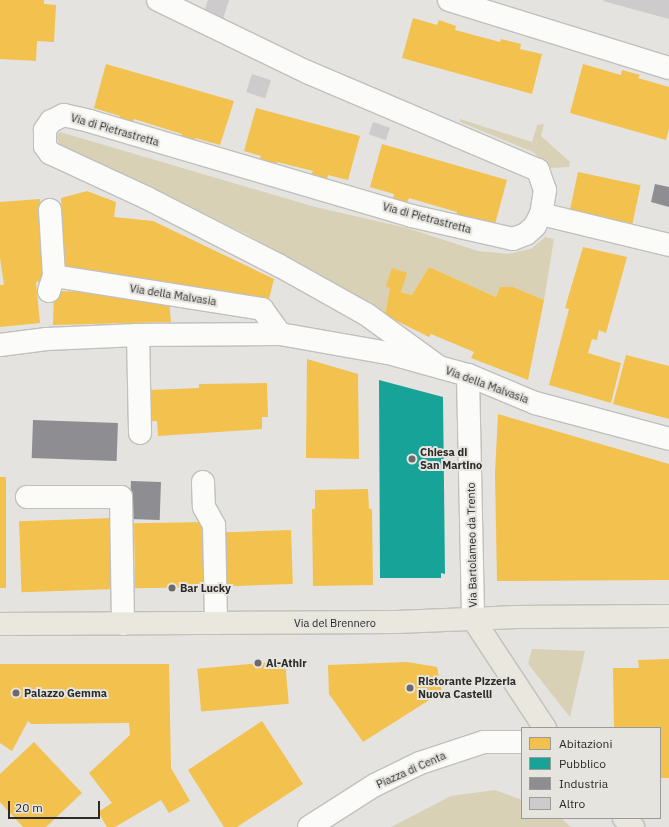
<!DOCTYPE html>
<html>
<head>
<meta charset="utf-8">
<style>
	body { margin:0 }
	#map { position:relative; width:669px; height:827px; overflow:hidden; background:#e4e3e0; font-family:"IBM Plex Sans",sans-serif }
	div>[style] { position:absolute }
	.green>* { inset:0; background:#d8d1b5 }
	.homes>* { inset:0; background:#f2c14e; transform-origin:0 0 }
	.public>* { inset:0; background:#17a398 }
	.industry>* { inset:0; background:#8d8d92; transform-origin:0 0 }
	.building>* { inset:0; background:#cdcbcb; transform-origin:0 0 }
	.roads { filter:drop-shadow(1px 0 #c0c0bd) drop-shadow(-1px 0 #c0c0bd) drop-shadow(0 1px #c0c0bd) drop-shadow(0 -1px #c0c0bd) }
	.minor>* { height:22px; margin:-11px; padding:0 11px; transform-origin:11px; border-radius:11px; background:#fbfbfa }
	.major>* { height:22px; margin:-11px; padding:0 11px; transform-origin:11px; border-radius:11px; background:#e9e7de }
	.dots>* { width:11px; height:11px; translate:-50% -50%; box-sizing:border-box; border:2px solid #e5e4df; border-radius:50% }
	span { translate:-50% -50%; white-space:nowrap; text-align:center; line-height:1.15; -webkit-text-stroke:4px #e5e4df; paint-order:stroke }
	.street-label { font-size:11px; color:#2c2b29 }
	.poi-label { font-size:11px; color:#2c2b29; font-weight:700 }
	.left { translate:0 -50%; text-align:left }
	.legend { position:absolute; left:521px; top:727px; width:140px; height:92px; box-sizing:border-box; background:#e5e4df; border:1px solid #9b9a96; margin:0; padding:5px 7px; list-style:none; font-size:12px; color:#2c2b29 }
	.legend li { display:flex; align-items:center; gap:8px; height:20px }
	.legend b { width:20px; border:1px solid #9b9a96 }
	.scale { position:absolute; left:8px; top:801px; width:92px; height:18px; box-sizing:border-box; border:2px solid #2c2b29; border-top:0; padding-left:5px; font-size:12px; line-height:14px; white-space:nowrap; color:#2c2b29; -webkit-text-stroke:3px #e5e4df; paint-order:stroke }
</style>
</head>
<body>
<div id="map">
	<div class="green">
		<i style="clip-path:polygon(460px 119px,532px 142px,537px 125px,544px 124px,541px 136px,570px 162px,569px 167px,550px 168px,533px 152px,460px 122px)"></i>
		<i style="clip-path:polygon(60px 132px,315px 207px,407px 228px,478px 251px,508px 254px,531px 249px,545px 237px,554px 239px,544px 300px,513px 287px,500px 287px,496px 297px,429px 267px,412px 295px,390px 288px,385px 315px,246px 234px,60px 145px,56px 136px)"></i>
		<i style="clip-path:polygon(532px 649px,585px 651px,570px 717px,528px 664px)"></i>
		<i style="clip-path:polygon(495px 790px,522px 800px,522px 818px,561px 818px,571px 827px,391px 827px,451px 796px)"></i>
	</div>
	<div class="homes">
		<i style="clip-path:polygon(0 0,44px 0,44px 4px,56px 5px,54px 42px,37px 41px,36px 61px,0 59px)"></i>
		<i style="clip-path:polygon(413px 18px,437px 25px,439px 20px,456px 26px,455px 30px,500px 42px,501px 39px,521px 44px,520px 49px,542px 54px,532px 94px,402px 58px)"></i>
		<i style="clip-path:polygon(106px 64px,234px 101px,220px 145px,195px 138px,193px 142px,180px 138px,182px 134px,134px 119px,133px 123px,119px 119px,120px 116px,94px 108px)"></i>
		<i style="clip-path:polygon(583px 64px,621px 75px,622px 70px,640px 75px,638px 78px,669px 87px,669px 128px,666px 140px,570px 113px)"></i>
		<i style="clip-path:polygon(256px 108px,360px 136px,348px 180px,328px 175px,327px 179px,311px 175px,313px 171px,277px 162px,276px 165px,259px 161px,261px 156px,244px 151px)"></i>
		<i style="clip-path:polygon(382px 144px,507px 180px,495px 224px,472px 217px,471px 221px,456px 216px,457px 212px,409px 198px,407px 203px,393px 198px,394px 194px,370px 187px)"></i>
		<i style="left:578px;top:172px;width:64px;height:43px;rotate:12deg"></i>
		<i style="clip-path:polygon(87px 191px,116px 202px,114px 217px,153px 221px,274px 279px,268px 303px,64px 267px,61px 198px)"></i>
		<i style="clip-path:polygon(40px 199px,48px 281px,36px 282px,40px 323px,0 327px,0 285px,4px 285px,0 258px,0 202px)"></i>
		<i style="clip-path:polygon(583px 247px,627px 257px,606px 333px,599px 330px,597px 340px,592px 339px,588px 353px,621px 363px,611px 403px,549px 385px,569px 309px,565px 308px)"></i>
		<i style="clip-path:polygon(429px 267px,496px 297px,500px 287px,513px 287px,544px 300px,528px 380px,471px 358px,474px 352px,431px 334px,429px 337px,385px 315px,390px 288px,386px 286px,392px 268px,407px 273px,401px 292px,412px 295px)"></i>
		<i style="clip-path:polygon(54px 291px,133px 293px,133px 301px,169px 301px,171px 322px,53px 325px)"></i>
		<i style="clip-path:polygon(626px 355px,669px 366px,669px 419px,613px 404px)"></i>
		<i style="clip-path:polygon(307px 359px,358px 374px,359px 459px,306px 458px)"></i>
		<i style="clip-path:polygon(267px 383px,268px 417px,262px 417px,262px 429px,158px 436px,157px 421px,150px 421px,150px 390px,199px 388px,199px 384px)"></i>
		<i style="clip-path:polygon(498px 414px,669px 464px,669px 580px,497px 581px,495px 473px)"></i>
		<i style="left:0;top:477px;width:6px;height:111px"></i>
		<i style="clip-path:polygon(368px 489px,369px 509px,372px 509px,373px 585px,313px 586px,312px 509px,315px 509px,315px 490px)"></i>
		<i style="left:113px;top:518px;width:71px;height:94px;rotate:88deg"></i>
		<i style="left:208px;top:522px;width:65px;height:74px;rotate:89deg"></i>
		<i style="left:291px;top:530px;width:54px;height:71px;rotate:88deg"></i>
		<i style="clip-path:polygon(669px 659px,669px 778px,660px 778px,660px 728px,614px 728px,613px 668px,639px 668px,638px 660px)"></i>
		<i style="left:285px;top:661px;width:43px;height:88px;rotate:85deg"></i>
		<i style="clip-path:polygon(407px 662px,437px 667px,442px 692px,363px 742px,329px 694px,328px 665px)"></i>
		<i style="clip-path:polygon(0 664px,169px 664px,171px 768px,190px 801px,169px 813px,161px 800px,115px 827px,107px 827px,98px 812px,112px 803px,89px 773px,130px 735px,129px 723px,31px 724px,28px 721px,12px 751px,0 743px)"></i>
		<i style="clip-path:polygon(262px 721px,303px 784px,237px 827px,224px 827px,188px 770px)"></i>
		<i style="clip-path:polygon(34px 742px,82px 793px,46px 827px,23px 827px,0 802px,0 774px)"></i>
	</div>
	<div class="public">
		<i style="clip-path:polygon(379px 380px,443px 397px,445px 574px,441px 573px,441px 578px,380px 578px)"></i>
	</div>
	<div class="industry">
		<i style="clip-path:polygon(655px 184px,669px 187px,669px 207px,651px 202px)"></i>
		<i style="left:33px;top:420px;width:85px;height:38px;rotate:2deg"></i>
		<i style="left:131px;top:481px;width:30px;height:38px;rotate:2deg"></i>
	</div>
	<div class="building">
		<i style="clip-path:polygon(208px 0,229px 0,223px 19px,205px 9px)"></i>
		<i style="clip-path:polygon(604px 0,669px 0,669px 19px,603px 1px)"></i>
		<i style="left:252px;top:74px;width:20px;height:19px;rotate:18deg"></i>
		<i style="left:373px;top:122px;width:18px;height:13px;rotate:19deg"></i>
	</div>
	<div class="roads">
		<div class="minor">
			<i style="left:158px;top:0;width:165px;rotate:25.8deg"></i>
			<i style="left:307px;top:72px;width:251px;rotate:23deg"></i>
			<i style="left:538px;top:170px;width:21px;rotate:71deg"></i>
			<i style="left:545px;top:190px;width:24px;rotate:99deg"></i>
			<i style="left:541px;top:214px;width:13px;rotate:117deg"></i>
			<i style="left:535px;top:226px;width:12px;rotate:138deg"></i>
			<i style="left:526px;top:234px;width:14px;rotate:159deg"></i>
			<i style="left:513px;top:239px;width:104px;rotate:-167.2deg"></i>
			<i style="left:412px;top:216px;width:336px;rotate:-163.6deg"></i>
			<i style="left:90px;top:121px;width:27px;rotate:-167deg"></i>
			<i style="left:64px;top:115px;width:14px;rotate:155deg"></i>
			<i style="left:51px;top:121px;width:11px;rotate:124deg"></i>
			<i style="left:45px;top:130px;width:16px;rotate:90deg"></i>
			<i style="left:45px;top:146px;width:9px;rotate:54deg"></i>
			<i style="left:50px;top:153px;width:107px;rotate:24.9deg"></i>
			<i style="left:147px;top:198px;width:149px;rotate:27.1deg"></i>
			<i style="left:280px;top:266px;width:98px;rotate:29.2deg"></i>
			<i style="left:366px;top:314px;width:90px;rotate:36deg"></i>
			<i style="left:449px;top:0;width:230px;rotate:17.2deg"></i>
			<i style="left:50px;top:210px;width:66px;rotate:86.5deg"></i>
			<i style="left:541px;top:214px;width:132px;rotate:13.6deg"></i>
			<i style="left:49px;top:291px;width:16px;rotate:-72deg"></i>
			<i style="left:54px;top:276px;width:211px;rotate:9deg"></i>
			<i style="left:262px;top:309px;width:31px;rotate:54deg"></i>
			<i style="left:138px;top:335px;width:98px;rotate:88.8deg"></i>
			<i style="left:0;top:345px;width:47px;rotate:-7.3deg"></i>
			<i style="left:47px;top:339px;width:91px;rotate:-2.5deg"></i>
			<i style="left:138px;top:335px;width:142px;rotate:-0.4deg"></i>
			<i style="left:280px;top:334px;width:110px;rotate:10deg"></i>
			<i style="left:388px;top:353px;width:83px;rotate:15.4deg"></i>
			<i style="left:468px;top:375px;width:73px;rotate:22.7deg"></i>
			<i style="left:535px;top:403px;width:139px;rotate:15deg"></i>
			<i style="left:468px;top:375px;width:244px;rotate:88.8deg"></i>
			<i style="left:203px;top:482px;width:25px;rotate:88deg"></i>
			<i style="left:204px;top:507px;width:21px;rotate:61deg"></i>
			<i style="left:214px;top:525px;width:98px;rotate:88.8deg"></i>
			<i style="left:27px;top:497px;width:94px"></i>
			<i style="left:121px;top:497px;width:127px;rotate:89.1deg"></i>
			<i style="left:309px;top:827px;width:78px;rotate:-32.5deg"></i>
			<i style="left:375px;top:785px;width:50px;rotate:-26.1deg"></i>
			<i style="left:420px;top:763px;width:67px;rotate:-18.2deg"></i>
			<i style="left:484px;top:742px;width:38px"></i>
		</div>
		<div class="major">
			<i style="left:473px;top:619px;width:131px;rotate:56.6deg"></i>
			<i style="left:0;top:624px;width:397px;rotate:-0.3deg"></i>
			<i style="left:397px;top:622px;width:119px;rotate:-2.4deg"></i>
			<i style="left:516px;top:617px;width:153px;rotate:-0.4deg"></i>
			<i style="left:624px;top:818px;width:13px;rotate:45deg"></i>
		</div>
	</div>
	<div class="dots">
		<i style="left:412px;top:459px;background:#6c6b69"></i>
		<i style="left:172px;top:588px;background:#6c6b69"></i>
		<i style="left:258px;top:663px;background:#6c6b69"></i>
		<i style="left:410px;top:688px;background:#6c6b69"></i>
		<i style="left:16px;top:693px;background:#6c6b69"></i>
	</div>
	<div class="street-label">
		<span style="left:115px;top:130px;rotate:16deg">Via di Pietrastretta</span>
		<span style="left:427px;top:218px;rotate:15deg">Via di Pietrastretta</span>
		<span style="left:173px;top:295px;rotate:9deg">Via della Malvasia</span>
		<span style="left:487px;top:385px;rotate:20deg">Via della Malvasia</span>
		<span style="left:472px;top:545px;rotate:-91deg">Via Bartolameo da Trento</span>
		<span style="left:335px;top:623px">Via del Brennero</span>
		<span style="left:411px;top:770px;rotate:-24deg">Piazza di Centa</span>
	</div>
	<div class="poi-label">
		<span class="left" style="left:420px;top:459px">Chiesa di<br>San Martino</span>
		<span class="left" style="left:180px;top:588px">Bar Lucky</span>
		<span class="left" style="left:266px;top:663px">Al-Athir</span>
		<span class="left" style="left:418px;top:688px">Ristorante Pizzeria<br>Nuova Castelli</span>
		<span class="left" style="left:24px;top:693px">Palazzo Gemma</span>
	</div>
	<ul class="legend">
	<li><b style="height:11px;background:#f2c14e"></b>Abitazioni</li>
	<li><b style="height:11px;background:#17a398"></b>Pubblico</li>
	<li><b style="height:11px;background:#8d8d92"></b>Industria</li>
	<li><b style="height:11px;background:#cdcbcb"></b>Altro</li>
	</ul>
	<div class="scale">20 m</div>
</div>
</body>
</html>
